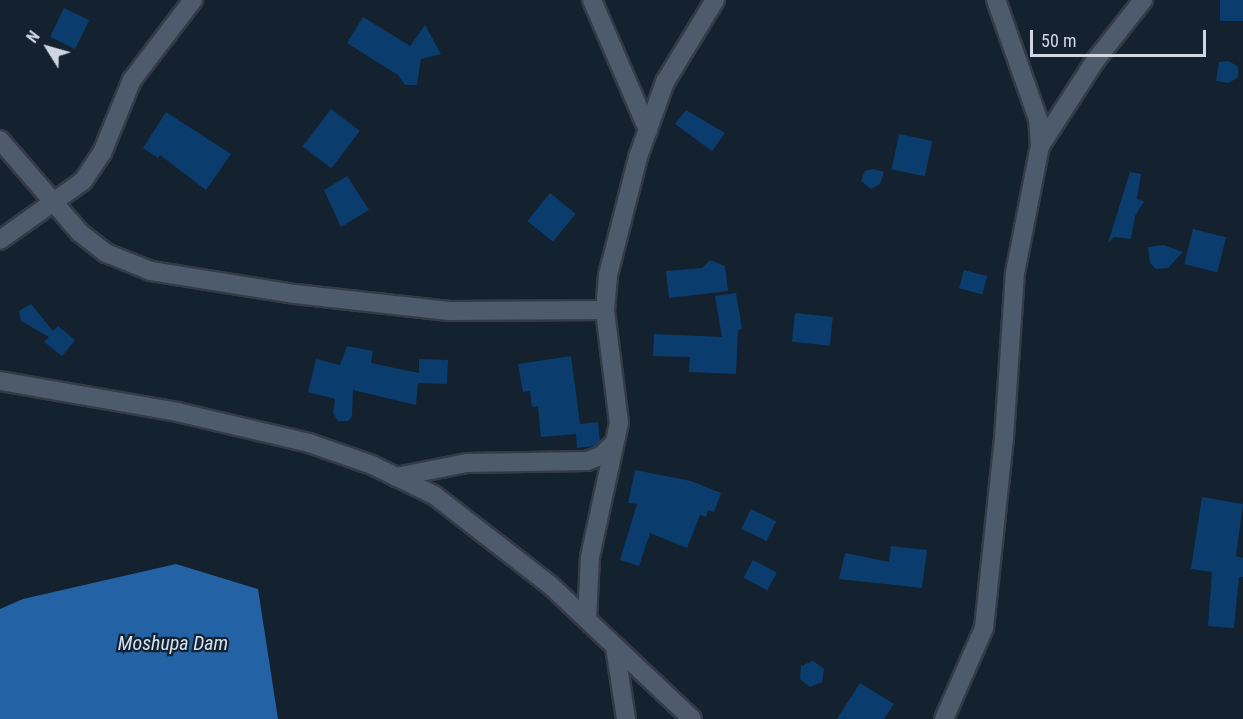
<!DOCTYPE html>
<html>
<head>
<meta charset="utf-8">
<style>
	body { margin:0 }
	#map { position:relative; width:1243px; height:719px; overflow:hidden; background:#14212f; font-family:"Roboto Condensed",sans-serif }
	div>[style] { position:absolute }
	.water>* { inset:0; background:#2363a5 }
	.building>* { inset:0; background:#0a3d6e; transform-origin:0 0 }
	.roads { filter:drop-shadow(2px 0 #333b47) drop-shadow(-2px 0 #333b47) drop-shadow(0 2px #333b47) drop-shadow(0 -2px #333b47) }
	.minor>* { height:18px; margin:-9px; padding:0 9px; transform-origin:9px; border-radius:9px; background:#4d5b6c }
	span { translate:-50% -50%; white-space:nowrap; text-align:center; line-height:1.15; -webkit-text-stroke:4.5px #14212f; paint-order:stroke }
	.water-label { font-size:20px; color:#d2e2f4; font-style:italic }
	.north { position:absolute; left:18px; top:18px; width:60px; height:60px; -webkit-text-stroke:4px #14212f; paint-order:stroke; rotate:307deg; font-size:16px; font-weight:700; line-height:24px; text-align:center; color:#ced7e1 }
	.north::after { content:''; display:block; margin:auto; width:21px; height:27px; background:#ced7e1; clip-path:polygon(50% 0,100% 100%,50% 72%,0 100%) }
	.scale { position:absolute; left:1030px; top:30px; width:176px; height:27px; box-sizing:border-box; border:3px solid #ced7e1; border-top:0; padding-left:8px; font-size:18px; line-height:21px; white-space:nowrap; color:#ced7e1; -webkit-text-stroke:4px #14212f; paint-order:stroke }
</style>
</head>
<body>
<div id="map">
	<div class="water">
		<i style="clip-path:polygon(176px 564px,258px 589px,278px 719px,0 719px,0 609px,23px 599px)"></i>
	</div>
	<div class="building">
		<i style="left:1220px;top:0;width:23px;height:21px"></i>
		<i style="left:64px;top:8px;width:28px;height:32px;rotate:26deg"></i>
		<i style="clip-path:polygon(363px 17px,410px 46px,425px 25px,441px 54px,421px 59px,417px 85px,405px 85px,398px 75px,347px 43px)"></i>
		<i style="clip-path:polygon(1229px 61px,1238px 67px,1238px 77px,1229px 83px,1216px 81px,1219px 62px)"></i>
		<i style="left:331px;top:109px;width:36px;height:47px;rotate:37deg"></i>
		<i style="clip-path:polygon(686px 110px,725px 133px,712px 151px,675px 124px)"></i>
		<i style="clip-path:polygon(166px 112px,231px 154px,206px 190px,160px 155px,158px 158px,143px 148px)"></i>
		<i style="left:899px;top:134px;width:34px;height:36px;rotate:12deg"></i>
		<i style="clip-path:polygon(873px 169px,884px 172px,880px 184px,871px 189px,861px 181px,865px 171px)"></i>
		<i style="clip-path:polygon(1130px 172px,1141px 174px,1137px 199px,1144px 201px,1135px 216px,1131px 239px,1114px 237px,1108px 243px)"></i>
		<i style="clip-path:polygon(347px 176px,369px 210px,341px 227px,324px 190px)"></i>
		<i style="left:550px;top:193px;width:33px;height:36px;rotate:39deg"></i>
		<i style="left:1193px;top:229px;width:34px;height:36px;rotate:14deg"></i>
		<i style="clip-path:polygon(1164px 245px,1183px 252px,1168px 268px,1156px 269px,1150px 263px,1148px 247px)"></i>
		<i style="clip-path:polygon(710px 260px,725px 266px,728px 291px,669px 298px,666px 271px,702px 268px)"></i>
		<i style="left:964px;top:270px;width:24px;height:19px;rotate:15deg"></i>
		<i style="clip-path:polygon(736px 293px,742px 329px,738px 330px,736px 374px,689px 372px,690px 357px,653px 356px,654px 334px,722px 337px,715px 296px)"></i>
		<i style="clip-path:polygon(31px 304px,53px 331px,58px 326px,75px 340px,62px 356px,44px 342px,49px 337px,21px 321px,19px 311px)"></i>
		<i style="left:795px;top:313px;width:38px;height:29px;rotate:6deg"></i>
		<i style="clip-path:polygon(347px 346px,373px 351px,371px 363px,419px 373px,419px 359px,448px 360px,447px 384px,418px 383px,416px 405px,353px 390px,352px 416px,348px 421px,338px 421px,333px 413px,335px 399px,308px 392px,316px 359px,340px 365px)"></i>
		<i style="clip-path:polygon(571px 356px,580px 424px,598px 422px,600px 441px,595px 446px,577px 448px,576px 434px,541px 437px,538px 406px,532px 407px,530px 391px,523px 392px,518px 364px)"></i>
		<i style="clip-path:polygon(635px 470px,691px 481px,721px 493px,714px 512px,708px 510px,706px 517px,700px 515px,687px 548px,650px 533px,639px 566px,620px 560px,637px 504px,628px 503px)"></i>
		<i style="clip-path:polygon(1202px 497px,1243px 504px,1236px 556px,1243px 558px,1243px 577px,1239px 577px,1234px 628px,1208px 626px,1212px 572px,1191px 569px)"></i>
		<i style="left:751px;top:509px;width:28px;height:22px;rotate:26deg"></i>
		<i style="clip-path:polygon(891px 546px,927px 550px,922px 588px,839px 579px,845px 553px,889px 562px)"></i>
		<i style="left:753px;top:560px;width:27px;height:20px;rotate:28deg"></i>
		<i style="clip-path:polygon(813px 661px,824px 669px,822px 682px,810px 687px,800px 679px,801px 666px)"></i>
		<i style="clip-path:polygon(860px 683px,894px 704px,884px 719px,837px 719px)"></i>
	</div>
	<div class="roads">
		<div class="minor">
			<i style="left:592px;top:0;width:142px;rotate:66.7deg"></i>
			<i style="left:0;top:140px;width:121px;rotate:49.3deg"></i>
			<i style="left:79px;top:232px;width:34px;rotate:38deg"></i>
			<i style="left:106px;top:253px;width:48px;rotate:21.8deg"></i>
			<i style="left:151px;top:271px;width:146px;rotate:9.1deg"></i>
			<i style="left:295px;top:294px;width:155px;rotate:6.3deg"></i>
			<i style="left:449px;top:311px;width:156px;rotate:-0.4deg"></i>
			<i style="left:1040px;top:146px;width:101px;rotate:-57.1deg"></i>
			<i style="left:1095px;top:61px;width:78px;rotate:-51.8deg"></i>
			<i style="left:0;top:240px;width:102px;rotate:-35.4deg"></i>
			<i style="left:83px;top:181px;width:34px;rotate:-56deg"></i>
			<i style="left:102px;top:153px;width:79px;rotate:-67.7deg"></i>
			<i style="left:132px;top:80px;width:101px;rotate:-52.7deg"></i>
			<i style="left:0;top:381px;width:180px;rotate:9.9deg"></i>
			<i style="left:177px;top:412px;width:136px;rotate:13.2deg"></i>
			<i style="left:309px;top:443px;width:67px;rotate:19.2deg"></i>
			<i style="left:372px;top:465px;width:69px;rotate:25.8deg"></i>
			<i style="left:434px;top:495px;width:147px;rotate:37.8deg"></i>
			<i style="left:550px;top:585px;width:195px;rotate:43.3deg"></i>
			<i style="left:396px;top:477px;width:72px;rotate:-11.2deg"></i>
			<i style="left:467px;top:463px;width:120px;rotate:-1deg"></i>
			<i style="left:587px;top:461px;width:15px;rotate:-20deg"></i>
			<i style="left:601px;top:456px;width:18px;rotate:-45deg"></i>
			<i style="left:587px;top:620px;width:63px;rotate:-87.3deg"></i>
			<i style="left:590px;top:557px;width:137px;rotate:-77.8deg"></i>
			<i style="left:619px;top:423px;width:114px;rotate:-97.1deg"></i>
			<i style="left:605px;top:310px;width:35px;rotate:-85deg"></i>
			<i style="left:608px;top:275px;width:122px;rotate:-75.7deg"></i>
			<i style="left:638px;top:157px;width:80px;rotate:-70.2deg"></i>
			<i style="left:665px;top:82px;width:96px;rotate:-58.6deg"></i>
			<i style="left:615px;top:647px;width:73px;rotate:81.3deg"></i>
			<i style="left:944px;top:719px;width:99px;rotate:-66.3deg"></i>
			<i style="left:984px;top:628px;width:191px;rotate:-84deg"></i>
			<i style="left:1004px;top:438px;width:165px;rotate:-86.2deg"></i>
			<i style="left:1015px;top:273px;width:129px;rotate:-78.9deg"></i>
			<i style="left:1040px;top:146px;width:27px;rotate:-94deg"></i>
			<i style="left:1038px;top:119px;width:126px;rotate:-109.4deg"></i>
		</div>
	</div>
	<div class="water-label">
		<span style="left:173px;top:643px">Moshupa Dam</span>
	</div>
	<div class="north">N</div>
	<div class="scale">50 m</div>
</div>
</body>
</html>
